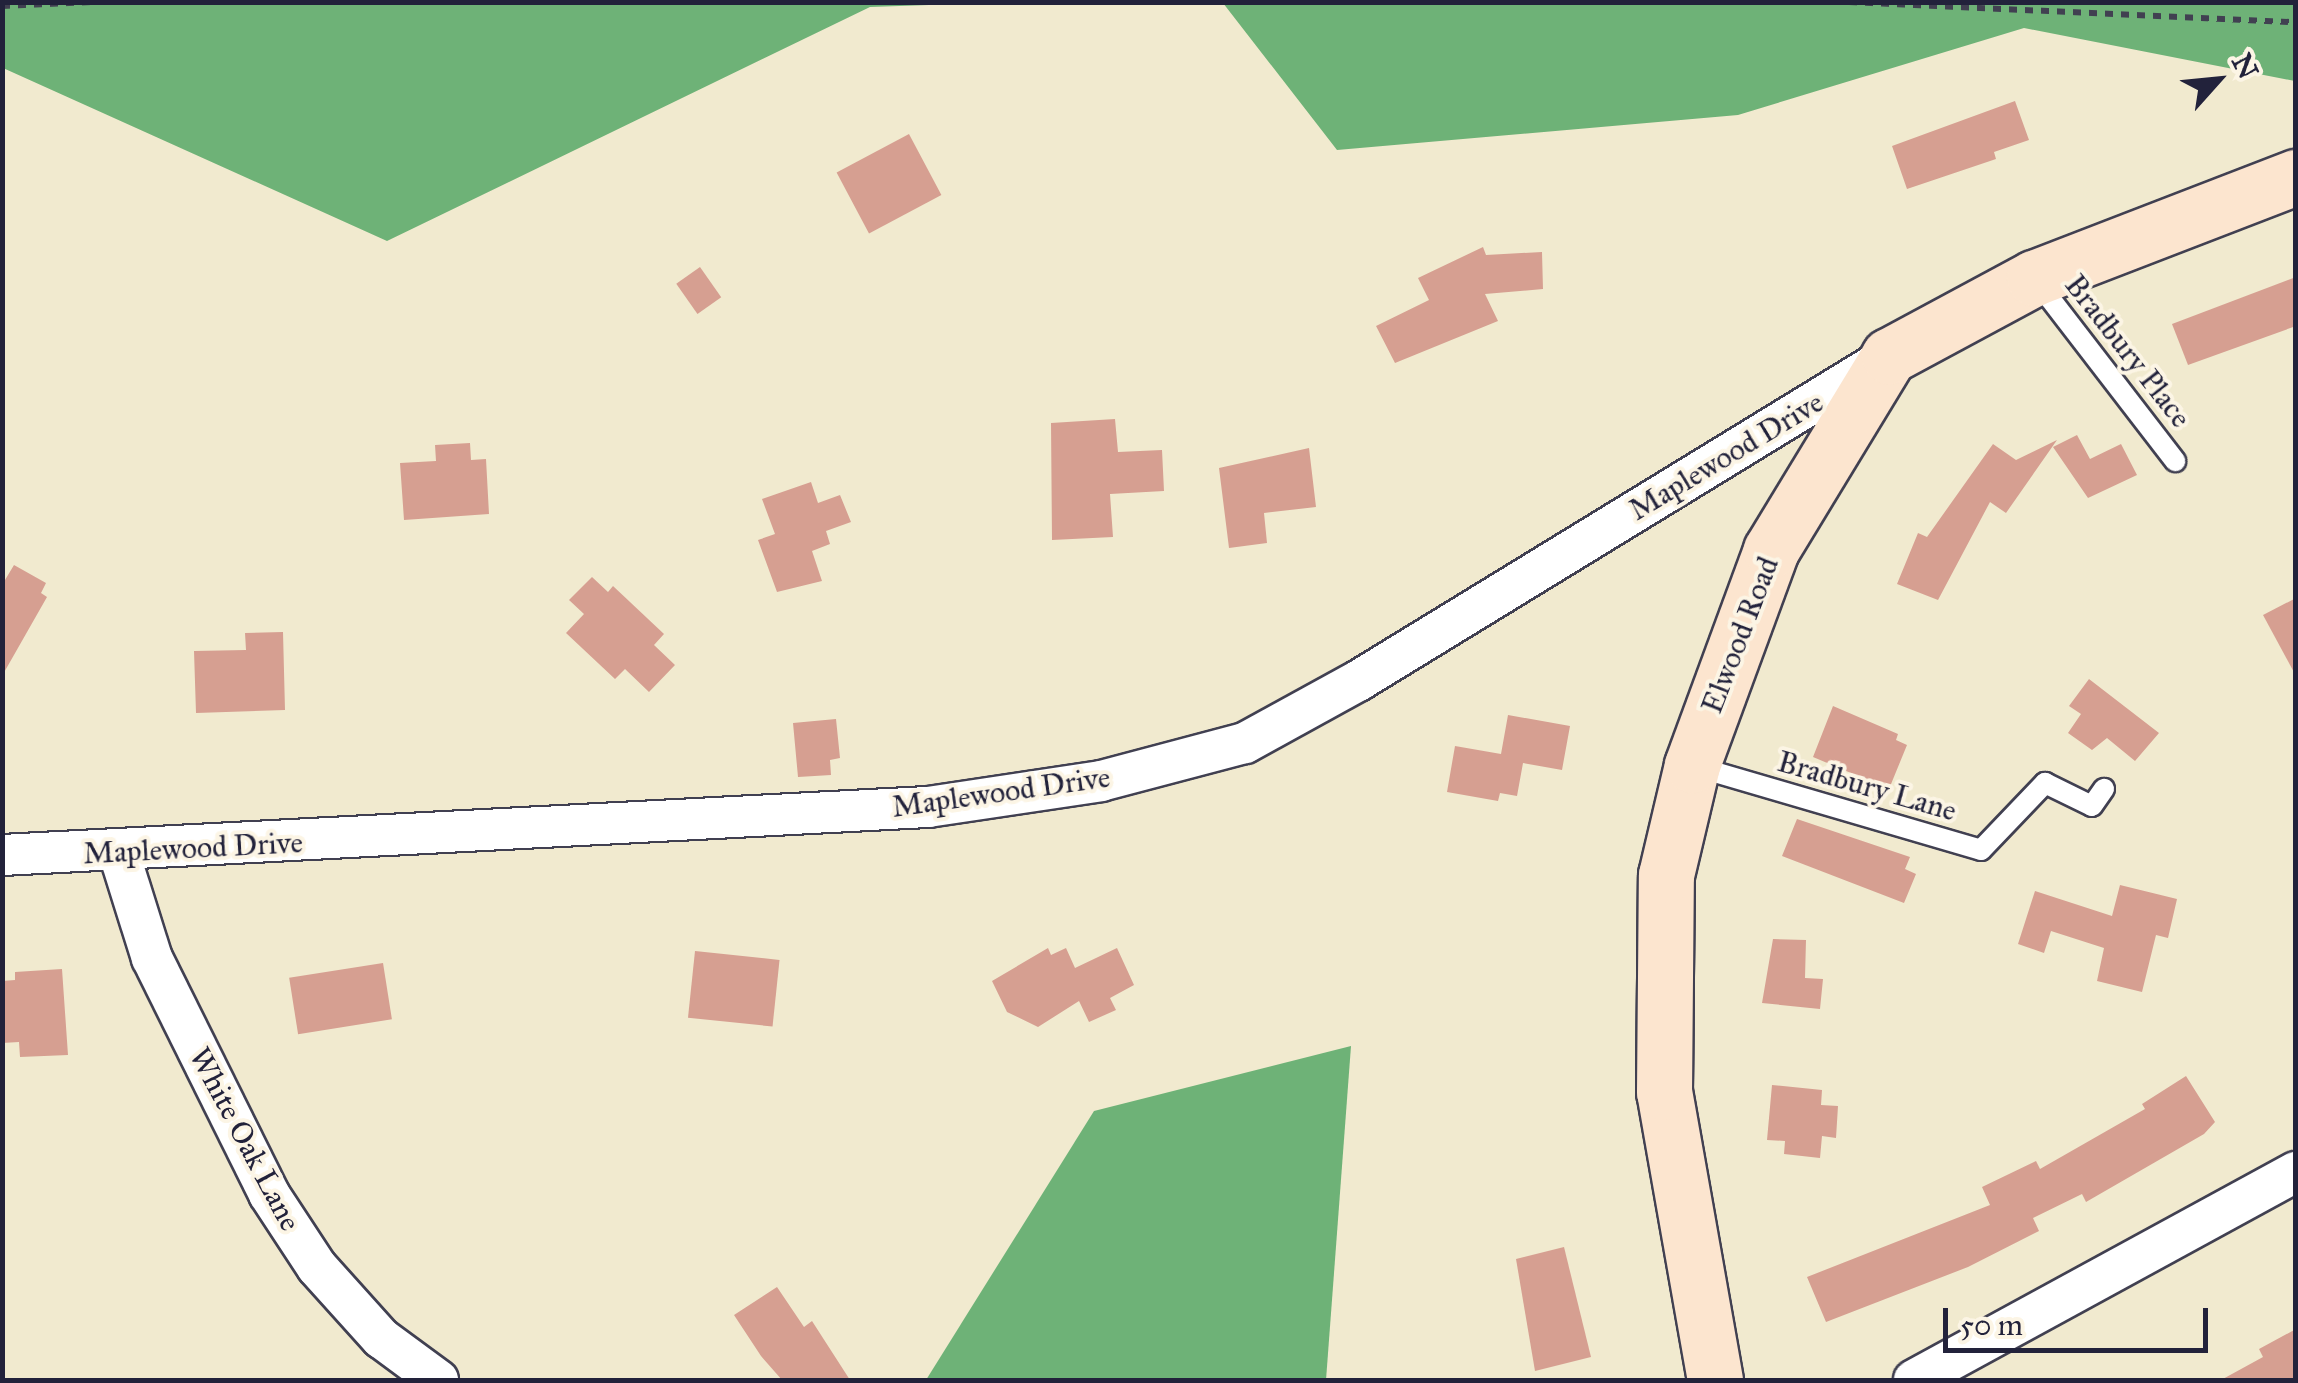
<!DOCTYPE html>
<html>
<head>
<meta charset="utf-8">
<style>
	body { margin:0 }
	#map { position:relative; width:2298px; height:1383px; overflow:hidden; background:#f1eacf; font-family:"IM FELL Great Primer",serif }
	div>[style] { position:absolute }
	.forest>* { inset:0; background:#6eb277 }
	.building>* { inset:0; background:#d69f91; transform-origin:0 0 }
	.path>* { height:6px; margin-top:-3px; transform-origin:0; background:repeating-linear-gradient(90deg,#414051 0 8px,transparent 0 16px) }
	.roads { filter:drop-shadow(2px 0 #414051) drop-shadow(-2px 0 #414051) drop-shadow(0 2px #414051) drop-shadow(0 -2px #414051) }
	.service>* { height:20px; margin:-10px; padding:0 10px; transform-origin:10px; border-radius:10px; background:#fff }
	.minor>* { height:40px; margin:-20px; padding:0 20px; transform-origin:20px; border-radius:20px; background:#fff }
	.secondary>* { height:55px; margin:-27.5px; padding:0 27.5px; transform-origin:27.5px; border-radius:27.5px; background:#fce5cf }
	span { translate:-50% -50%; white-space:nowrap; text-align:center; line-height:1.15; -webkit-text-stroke:8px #fcf5e5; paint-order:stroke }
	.street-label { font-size:30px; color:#22223b }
	.frame { position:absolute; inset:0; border:5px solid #22223b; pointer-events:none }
	.north { position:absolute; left:2168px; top:30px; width:100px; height:100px; -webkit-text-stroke:8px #fcf5e5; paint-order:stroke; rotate:63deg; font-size:28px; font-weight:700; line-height:40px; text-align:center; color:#22223b }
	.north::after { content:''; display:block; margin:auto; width:35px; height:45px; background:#22223b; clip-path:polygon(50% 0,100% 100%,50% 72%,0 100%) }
	.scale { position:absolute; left:1943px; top:1308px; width:265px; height:45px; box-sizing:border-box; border:5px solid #22223b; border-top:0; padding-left:12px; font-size:30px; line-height:35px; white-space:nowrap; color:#22223b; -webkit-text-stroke:8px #fcf5e5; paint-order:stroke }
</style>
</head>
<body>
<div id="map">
	<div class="forest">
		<i style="clip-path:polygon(3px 2px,988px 2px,988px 3px,870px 7px,387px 241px,3px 68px)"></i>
		<i style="clip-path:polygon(1223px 3px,2295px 3px,2295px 81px,2024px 28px,1738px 115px,1337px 150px)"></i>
		<i style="clip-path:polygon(1351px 1046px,1326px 1380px,926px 1380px,1094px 1111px)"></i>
	</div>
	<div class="building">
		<i style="clip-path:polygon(2015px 101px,2029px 140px,1994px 152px,1996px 159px,1907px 189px,1892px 146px)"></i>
		<i style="left:909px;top:134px;width:69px;height:82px;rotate:62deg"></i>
		<i style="clip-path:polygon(1483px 247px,1486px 255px,1542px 252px,1543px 289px,1485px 294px,1498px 321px,1395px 363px,1376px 326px,1429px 300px,1418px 278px)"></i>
		<i style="left:700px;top:267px;width:37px;height:29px;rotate:55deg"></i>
		<i style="clip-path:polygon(2296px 277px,2296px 326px,2188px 365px,2172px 324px)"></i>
		<i style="clip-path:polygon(1115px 419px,1118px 452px,1162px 450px,1164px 491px,1110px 494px,1113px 537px,1052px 540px,1051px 423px)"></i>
		<i style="clip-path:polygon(2077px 435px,2090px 459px,2121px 444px,2137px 475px,2088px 498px,2053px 447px)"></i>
		<i style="clip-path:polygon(2057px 440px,2006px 513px,1990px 502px,1938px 600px,1897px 584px,1918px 533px,1927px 537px,1993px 444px,2016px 460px)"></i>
		<i style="clip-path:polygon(470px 443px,471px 460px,486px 459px,489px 514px,404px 520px,400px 463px,436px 461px,435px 445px)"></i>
		<i style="clip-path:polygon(1309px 448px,1316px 507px,1264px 513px,1267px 543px,1229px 548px,1219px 468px)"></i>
		<i style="clip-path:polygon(811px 482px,818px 503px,840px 495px,851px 522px,826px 531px,830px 544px,812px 551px,822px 581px,777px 592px,758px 540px,775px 534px,762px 499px)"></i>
		<i style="clip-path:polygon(14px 565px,46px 583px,41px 593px,47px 597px,2px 676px,2px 585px)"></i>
		<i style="clip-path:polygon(592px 577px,608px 592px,613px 586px,664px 634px,654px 645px,675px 665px,649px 692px,625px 669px,615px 679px,566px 633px,584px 614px,569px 600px)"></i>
		<i style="clip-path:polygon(2296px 598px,2296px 676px,2263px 615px)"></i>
		<i style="clip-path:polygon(283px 632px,285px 710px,196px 713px,194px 651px,246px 650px,245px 633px)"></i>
		<i style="clip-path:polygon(2089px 679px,2159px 733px,2135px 761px,2107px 738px,2092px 750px,2068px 733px,2081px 714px,2069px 706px)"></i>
		<i style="clip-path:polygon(1833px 706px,1898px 734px,1896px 740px,1907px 745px,1889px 789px,1813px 757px)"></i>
		<i style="clip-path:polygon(1508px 715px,1570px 726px,1562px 770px,1523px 763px,1517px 796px,1500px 793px,1498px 801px,1447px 792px,1455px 746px,1501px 754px)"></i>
		<i style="clip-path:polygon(836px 719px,840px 758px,830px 760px,831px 775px,798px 777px,793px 723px)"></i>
		<i style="clip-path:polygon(1797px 819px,1910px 857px,1905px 869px,1916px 874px,1904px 903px,1782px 856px)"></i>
		<i style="clip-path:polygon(2120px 885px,2177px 899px,2168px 938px,2156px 935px,2142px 992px,2097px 981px,2104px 948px,2051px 931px,2044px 953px,2018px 944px,2035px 891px,2112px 916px)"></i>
		<i style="clip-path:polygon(1773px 939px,1806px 940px,1805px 978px,1823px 979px,1820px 1009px,1762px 1003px)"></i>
		<i style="clip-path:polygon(1048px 948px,1051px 955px,1066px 948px,1075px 968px,1117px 948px,1134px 985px,1110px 998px,1116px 1010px,1089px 1022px,1079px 1001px,1038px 1027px,1007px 1012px,992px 981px)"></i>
		<i style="left:695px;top:951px;width:85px;height:67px;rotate:6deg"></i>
		<i style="left:383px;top:963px;width:57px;height:95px;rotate:81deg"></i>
		<i style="clip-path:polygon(62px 969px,68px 1055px,20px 1057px,19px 1042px,2px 1043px,2px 981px,15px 980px,15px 972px)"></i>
		<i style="clip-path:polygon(2186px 1076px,2215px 1122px,2204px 1134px,2086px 1202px,2082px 1194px,2033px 1218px,2039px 1231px,1968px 1267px,1826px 1322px,1807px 1277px,1990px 1205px,1982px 1187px,2036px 1161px,2040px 1169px,2145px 1109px,2142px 1104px)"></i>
		<i style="clip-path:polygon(1772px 1085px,1822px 1090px,1821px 1105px,1838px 1106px,1836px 1138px,1822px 1136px,1820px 1158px,1784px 1154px,1785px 1141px,1767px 1140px)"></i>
		<i style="clip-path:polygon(1564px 1247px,1591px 1357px,1535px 1371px,1516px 1259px)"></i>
		<i style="clip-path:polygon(777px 1287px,804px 1327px,812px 1321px,850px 1380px,782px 1380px,761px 1356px,734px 1315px)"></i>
		<i style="clip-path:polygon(2296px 1329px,2296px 1380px,2221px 1380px,2263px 1357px,2259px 1349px)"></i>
	</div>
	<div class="path">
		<i style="left:1849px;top:2px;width:447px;rotate:2.6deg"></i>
		<i style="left:2px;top:6px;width:90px;rotate:-2.5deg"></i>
	</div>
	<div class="roads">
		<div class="service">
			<i style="left:2035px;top:279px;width:230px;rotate:52.4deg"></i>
			<i style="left:1694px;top:766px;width:299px;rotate:16.3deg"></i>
			<i style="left:1981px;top:850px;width:93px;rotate:-46.3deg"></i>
			<i style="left:2045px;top:783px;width:52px;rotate:26.1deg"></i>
			<i style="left:2092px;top:806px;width:21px;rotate:-55deg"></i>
		</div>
		<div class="minor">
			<i style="left:119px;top:853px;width:110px;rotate:72.6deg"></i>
			<i style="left:152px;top:958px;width:263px;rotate:63.6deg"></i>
			<i style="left:269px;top:1194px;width:87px;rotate:56.7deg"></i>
			<i style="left:317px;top:1267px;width:96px;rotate:48deg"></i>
			<i style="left:381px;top:1338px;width:71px;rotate:36.4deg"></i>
			<i style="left:2px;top:855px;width:927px;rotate:-2.97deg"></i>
			<i style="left:928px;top:807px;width:175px;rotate:-8.5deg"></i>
			<i style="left:1101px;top:781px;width:149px;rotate:-14.8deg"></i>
			<i style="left:1245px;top:743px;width:129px;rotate:-28.8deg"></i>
			<i style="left:1358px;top:681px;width:619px;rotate:-31.46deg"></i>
			<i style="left:1914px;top:1380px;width:435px;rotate:-28.6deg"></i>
		</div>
		<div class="secondary">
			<i style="left:1715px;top:1380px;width:292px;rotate:-100deg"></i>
			<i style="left:1664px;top:1092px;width:217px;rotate:-89.5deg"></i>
			<i style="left:1666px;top:875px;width:113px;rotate:-76.7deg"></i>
			<i style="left:1692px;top:765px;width:229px;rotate:-69.8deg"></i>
			<i style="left:1771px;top:550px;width:227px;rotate:-58.7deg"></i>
			<i style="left:1889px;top:356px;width:165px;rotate:-28.3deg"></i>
			<i style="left:2034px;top:278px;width:281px;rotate:-21.1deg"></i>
		</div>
	</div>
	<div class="street-label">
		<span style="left:2128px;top:351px;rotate:52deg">Bradbury Place</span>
		<span style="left:1726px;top:456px;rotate:-31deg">Maplewood Drive</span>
		<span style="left:1740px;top:635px;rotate:-69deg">Elwood Road</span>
		<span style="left:1867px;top:786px;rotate:16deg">Bradbury Lane</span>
		<span style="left:1001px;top:792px;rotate:-8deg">Maplewood Drive</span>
		<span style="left:193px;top:848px;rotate:-3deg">Maplewood Drive</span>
		<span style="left:245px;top:1139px;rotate:62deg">White Oak Lane</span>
	</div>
	<div class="frame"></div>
	<div class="north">N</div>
	<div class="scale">50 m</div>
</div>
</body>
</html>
